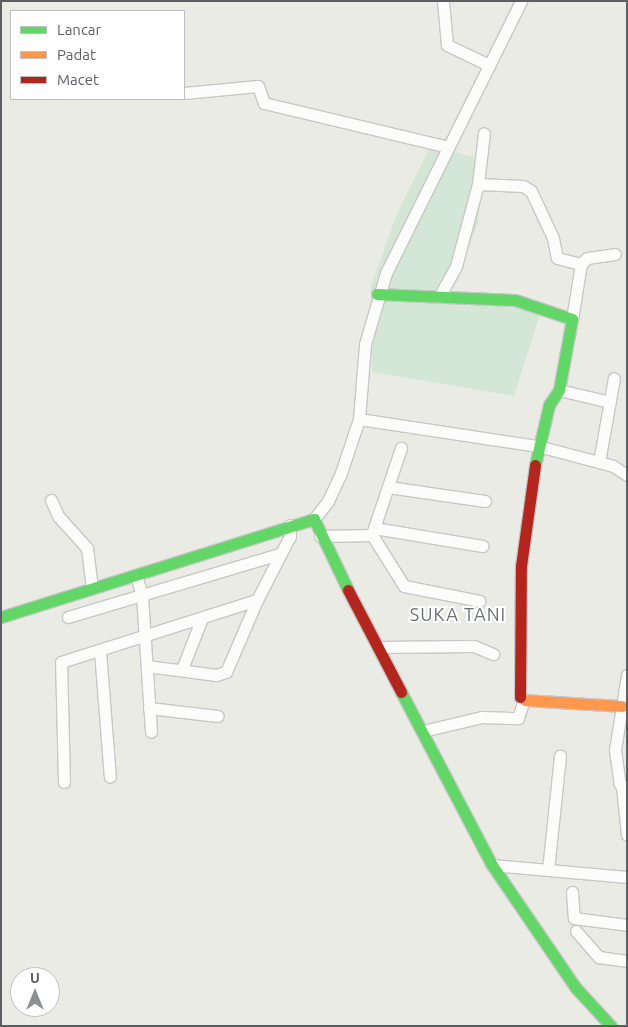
<!DOCTYPE html>
<html>
<head>
<meta charset="utf-8">
<style>
	body { margin:0 }
	#map { position:relative; width:628px; height:1027px; overflow:hidden; background:#ebebe6; font-family:Ubuntu,sans-serif }
	div>[style] { position:absolute }
	.green>* { inset:0; background:#d4e6d5 }
	.roads { filter:drop-shadow(1px 0 #c7c7c7) drop-shadow(-1px 0 #c7c7c7) drop-shadow(0 1px #c7c7c7) drop-shadow(0 -1px #c7c7c7) }
	.street>* { height:11px; margin:-5.5px; padding:0 5.5px; transform-origin:5.5px; border-radius:5.5px; background:#fcfcfb }
	.fast>* { height:11px; margin:-5.5px; padding:0 5.5px; transform-origin:5.5px; border-radius:5.5px; background:#63d668 }
	.slow>* { height:11px; margin:-5.5px; padding:0 5.5px; transform-origin:5.5px; border-radius:5.5px; background:#ff974d }
	.jam>* { height:11px; margin:-5.5px; padding:0 5.5px; transform-origin:5.5px; border-radius:5.5px; background:#b3261e }
	span { translate:-50% -50%; white-space:nowrap; text-align:center; line-height:1.15; -webkit-text-stroke:4px #fff; paint-order:stroke }
	.quarter-label { font-size:18px; color:#6d7075; letter-spacing:1px }
	.frame { position:absolute; inset:0; border:2px solid #5c5e63; pointer-events:none }
	.legend { position:absolute; left:10px; top:10px; width:175px; height:90px; box-sizing:border-box; background:#fff; border:1px solid #bebfc1; margin:0; padding:6px 9px; list-style:none; font-size:15px; color:#5c5e63 }
	.legend li { display:flex; align-items:center; gap:10px; height:25px }
	.legend b { width:25px; border:1px solid #bebfc1 }
	.north { position:absolute; left:10px; top:967px; width:50px; height:50px; box-sizing:border-box; background:#fff; border:1px solid #bebfc1; border-radius:50%; rotate:0deg; font-size:14px; font-weight:700; line-height:20px; text-align:center; color:#5c5e63 }
	.north::after { content:''; display:block; margin:auto; width:18px; height:22px; background:#8e8f91; clip-path:polygon(50% 0,100% 100%,50% 72%,0 100%) }
</style>
</head>
<body>
<div id="map">
	<div class="green">
		<i style="clip-path:polygon(430px 147px,484px 159px,478px 224px,448px 294px,541px 311px,514px 396px,372px 372px,371px 286px,398px 211px)"></i>
	</div>
	<div class="roads">
		<div class="street">
			<i style="left:443px;top:1px;width:44px;rotate:84.8deg"></i>
			<i style="left:447px;top:45px;width:47px;rotate:25.5deg"></i>
			<i style="left:184px;top:93px;width:74px;rotate:-5.4deg"></i>
			<i style="left:258px;top:86px;width:18px;rotate:71deg"></i>
			<i style="left:264px;top:103px;width:189px;rotate:13.4deg"></i>
			<i style="left:478px;top:184px;width:51px;rotate:-83.3deg"></i>
			<i style="left:439px;top:297px;width:35px;rotate:-61deg"></i>
			<i style="left:456px;top:266px;width:85px;rotate:-75deg"></i>
			<i style="left:478px;top:184px;width:45px;rotate:2.5deg"></i>
			<i style="left:523px;top:186px;width:9px;rotate:32deg"></i>
			<i style="left:531px;top:191px;width:52px;rotate:64.9deg"></i>
			<i style="left:553px;top:238px;width:20px;rotate:79deg"></i>
			<i style="left:557px;top:258px;width:25px;rotate:14deg"></i>
			<i style="left:572px;top:319px;width:56px;rotate:-80.7deg"></i>
			<i style="left:581px;top:264px;width:8px;rotate:-45deg"></i>
			<i style="left:587px;top:258px;width:28px;rotate:-8deg"></i>
			<i style="left:559px;top:390px;width:52px;rotate:13.2deg"></i>
			<i style="left:359px;top:419px;width:181px;rotate:8.6deg"></i>
			<i style="left:538px;top:446px;width:78px;rotate:14.9deg"></i>
			<i style="left:613px;top:466px;width:17px;rotate:33deg"></i>
			<i style="left:599px;top:462px;width:85px;rotate:-79.9deg"></i>
			<i style="left:388px;top:487px;width:98px;rotate:8.2deg"></i>
			<i style="left:51px;top:500px;width:17px;rotate:66deg"></i>
			<i style="left:58px;top:516px;width:43px;rotate:47.8deg"></i>
			<i style="left:87px;top:548px;width:40px;rotate:82.9deg"></i>
			<i style="left:314px;top:519px;width:23px;rotate:-52deg"></i>
			<i style="left:328px;top:501px;width:31px;rotate:-65deg"></i>
			<i style="left:341px;top:473px;width:57px;rotate:-71.6deg"></i>
			<i style="left:359px;top:419px;width:75px;rotate:-85.4deg"></i>
			<i style="left:365px;top:344px;width:74px;rotate:-73.5deg"></i>
			<i style="left:386px;top:273px;width:304px;rotate:-63.6deg"></i>
			<i style="left:374px;top:528px;width:110px;rotate:9.4deg"></i>
			<i style="left:372px;top:534px;width:91px;rotate:-71.4deg"></i>
			<i style="left:320px;top:536px;width:52px;rotate:-1.1deg"></i>
			<i style="left:372px;top:535px;width:60px;rotate:57.9deg"></i>
			<i style="left:404px;top:586px;width:77px;rotate:11.2deg"></i>
			<i style="left:136px;top:575px;width:22px;rotate:74deg"></i>
			<i style="left:142px;top:596px;width:136px;rotate:86.2deg"></i>
			<i style="left:68px;top:617px;width:221px;rotate:-16.6deg"></i>
			<i style="left:379px;top:647px;width:95px;rotate:-0.6deg"></i>
			<i style="left:474px;top:646px;width:21px;rotate:23deg"></i>
			<i style="left:100px;top:651px;width:126px;rotate:85.5deg"></i>
			<i style="left:147px;top:666px;width:70px;rotate:7.4deg"></i>
			<i style="left:216px;top:675px;width:10px;rotate:-17deg"></i>
			<i style="left:226px;top:672px;width:78px;rotate:-66.7deg"></i>
			<i style="left:257px;top:600px;width:72px;rotate:-62.7deg"></i>
			<i style="left:290px;top:536px;width:11px;rotate:-90deg"></i>
			<i style="left:182px;top:669px;width:55px;rotate:-68.6deg"></i>
			<i style="left:627px;top:675px;width:76px;rotate:99.1deg"></i>
			<i style="left:615px;top:750px;width:34px;rotate:82deg"></i>
			<i style="left:620px;top:784px;width:8px;rotate:30deg"></i>
			<i style="left:149px;top:708px;width:69px;rotate:6.6deg"></i>
			<i style="left:423px;top:731px;width:61px;rotate:-13.3deg"></i>
			<i style="left:482px;top:717px;width:36px;rotate:2deg"></i>
			<i style="left:518px;top:718px;width:20px;rotate:-72deg"></i>
			<i style="left:64px;top:782px;width:120px;rotate:-91.4deg"></i>
			<i style="left:61px;top:662px;width:206px;rotate:-17.6deg"></i>
			<i style="left:622px;top:786px;width:49px;rotate:84.2deg"></i>
			<i style="left:492px;top:865px;width:136px;rotate:5.1deg"></i>
			<i style="left:548px;top:870px;width:115px;rotate:-84deg"></i>
			<i style="left:572px;top:892px;width:26px;rotate:86deg"></i>
			<i style="left:574px;top:918px;width:53px;rotate:7.5deg"></i>
			<i style="left:576px;top:931px;width:35px;rotate:49deg"></i>
			<i style="left:599px;top:957px;width:28px;rotate:8deg"></i>
		</div>
		<div class="fast">
			<i style="left:377px;top:294px;width:138px;rotate:2.5deg"></i>
			<i style="left:515px;top:300px;width:60px;rotate:18.4deg"></i>
			<i style="left:572px;top:319px;width:72px;rotate:100.4deg"></i>
			<i style="left:559px;top:390px;width:18px;rotate:124deg"></i>
			<i style="left:549px;top:405px;width:62px;rotate:103.1deg"></i>
			<i style="left:1px;top:617px;width:328px;rotate:-17.4deg"></i>
			<i style="left:314px;top:519px;width:79px;rotate:64.4deg"></i>
			<i style="left:401px;top:692px;width:195px;rotate:62.3deg"></i>
			<i style="left:492px;top:865px;width:149px;rotate:55.7deg"></i>
			<i style="left:576px;top:988px;width:52px;rotate:47.4deg"></i>
		</div>
		<div class="slow">
			<i style="left:520px;top:697px;width:7px;rotate:27deg"></i>
			<i style="left:526px;top:700px;width:96px;rotate:3.6deg"></i>
		</div>
		<div class="jam">
			<i style="left:348px;top:590px;width:115px;rotate:62.5deg"></i>
			<i style="left:520px;top:697px;width:131px;rotate:-89.6deg"></i>
			<i style="left:521px;top:566px;width:102px;rotate:-82.1deg"></i>
		</div>
	</div>
	<div class="quarter-label">
		<span style="left:458px;top:614px">SUKA TANI</span>
	</div>
	<div class="frame"></div>
	<ul class="legend">
	<li><b style="height:6px;background:#63d668"></b>Lancar</li>
	<li><b style="height:6px;background:#ff974d"></b>Padat</li>
	<li><b style="height:6px;background:#b3261e"></b>Macet</li>
	</ul>
	<div class="north">U</div>
</div>
</body>
</html>
